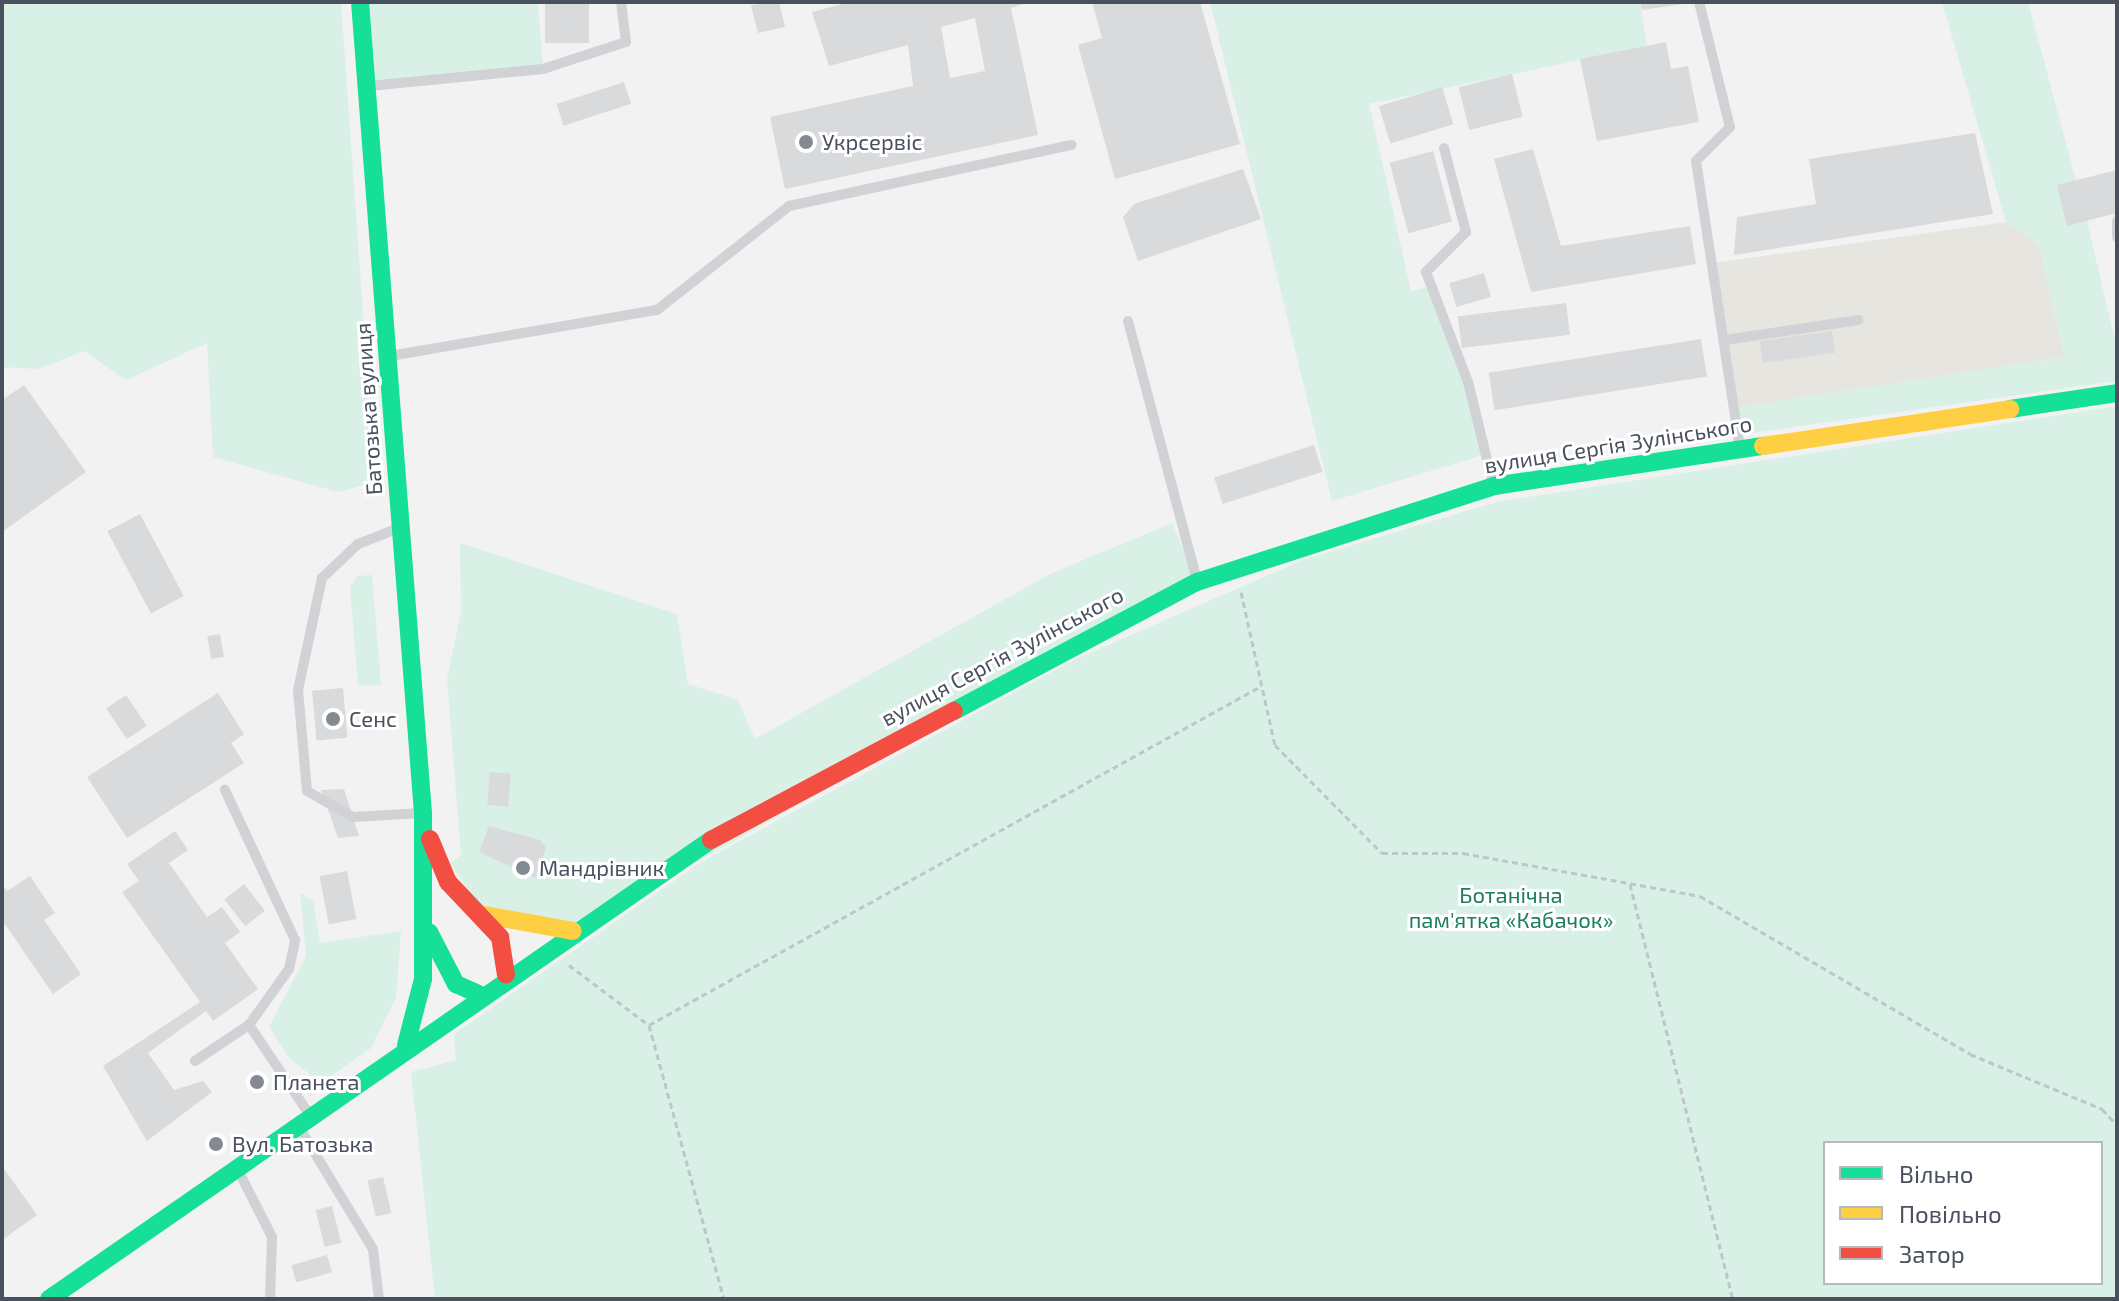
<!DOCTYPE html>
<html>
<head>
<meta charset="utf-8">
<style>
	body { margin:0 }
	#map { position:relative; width:2119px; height:1301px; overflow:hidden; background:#f2f2f2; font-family:"Exo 2",sans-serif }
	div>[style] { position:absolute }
	.commercial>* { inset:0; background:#e6e5e0 }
	.green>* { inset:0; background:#d8f0e5 }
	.building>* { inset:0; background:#d9dadc; transform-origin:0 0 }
	.path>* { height:3px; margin-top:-1.5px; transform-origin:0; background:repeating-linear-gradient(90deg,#bcc7c6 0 6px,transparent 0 10px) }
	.lane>* { height:10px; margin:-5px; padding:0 5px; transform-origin:5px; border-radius:5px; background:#d0d2d5 }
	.fast>* { height:18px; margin:-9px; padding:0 9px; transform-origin:9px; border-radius:9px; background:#16e098 }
	.slow>* { height:18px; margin:-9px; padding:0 9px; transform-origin:9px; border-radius:9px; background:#ffcf43 }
	.jam>* { height:18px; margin:-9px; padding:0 9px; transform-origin:9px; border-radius:9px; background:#f24e42 }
	.dots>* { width:22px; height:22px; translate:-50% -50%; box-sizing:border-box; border:4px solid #fff; border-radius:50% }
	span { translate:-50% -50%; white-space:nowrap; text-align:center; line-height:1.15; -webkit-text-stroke:6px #fff; paint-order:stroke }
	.poi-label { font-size:22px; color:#49505e }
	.left { translate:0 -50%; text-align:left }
	.street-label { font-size:22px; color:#49505e }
	.park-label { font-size:22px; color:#1b7e5f }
	.frame { position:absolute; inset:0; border:4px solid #49505e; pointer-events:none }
	.legend { position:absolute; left:1823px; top:1141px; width:280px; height:144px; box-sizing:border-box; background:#fff; border:2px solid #b6b9bf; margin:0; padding:10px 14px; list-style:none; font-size:24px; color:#49505e }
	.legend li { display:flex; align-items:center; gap:16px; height:40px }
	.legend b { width:40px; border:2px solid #b6b9bf }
</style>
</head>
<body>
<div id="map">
	<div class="commercial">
		<i style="clip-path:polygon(2006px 222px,2038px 244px,2065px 357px,1734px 408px,1713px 263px)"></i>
	</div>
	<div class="green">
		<i style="clip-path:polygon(2px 2px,341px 2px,375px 482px,338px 492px,213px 457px,207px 343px,126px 380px,84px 351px,38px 369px,2px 367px)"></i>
		<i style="clip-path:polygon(360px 2px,538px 2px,543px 69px,367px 86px)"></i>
		<i style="clip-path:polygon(1210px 2px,1640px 2px,1647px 46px,1369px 104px,1411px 291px,1428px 287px,1468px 382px,1486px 454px,1332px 501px)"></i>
		<i style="clip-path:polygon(1942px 2px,2028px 2px,2087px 221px,2117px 349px,2117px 381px,1738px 435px,1734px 408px,2065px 357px,2038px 244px,2006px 222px)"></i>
		<i style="clip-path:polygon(evenodd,2117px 406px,2117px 1299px,435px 1299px,411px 1072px,456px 1060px,454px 1034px,701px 862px,1076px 659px,1303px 560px,1496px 502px,2117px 406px,1825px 1143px,2101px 1143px,2101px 1283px,1825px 1283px,1825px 1143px)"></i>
		<i style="clip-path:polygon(1172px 523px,1197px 582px,573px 931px,485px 915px,451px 864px,461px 855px,447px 679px,461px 611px,460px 543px,677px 614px,688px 684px,738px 700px,755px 739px,1050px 574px)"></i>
		<i style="clip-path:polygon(372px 575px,381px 685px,358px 686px,350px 587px,358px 576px)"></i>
		<i style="clip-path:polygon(300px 893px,313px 901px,320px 943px,401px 931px,396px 998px,371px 1048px,321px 1083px,289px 1058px,269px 1027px,306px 956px)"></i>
	</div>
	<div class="building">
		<i style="left:545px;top:2px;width:44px;height:41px"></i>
		<i style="clip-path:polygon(779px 2px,785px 27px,758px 33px,751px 5px)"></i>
		<i style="clip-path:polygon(evenodd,850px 2px,1029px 2px,1011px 8px,1038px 135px,785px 189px,770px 117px,913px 86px,908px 45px,829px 66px,812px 12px,850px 2px,975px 18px,985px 71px,950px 78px,941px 27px,975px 18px)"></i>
		<i style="clip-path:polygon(1092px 2px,1200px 2px,1240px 144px,1115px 179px,1078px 45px,1102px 38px)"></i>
		<i style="clip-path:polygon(1640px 2px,1684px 2px,1684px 4px,1642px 10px)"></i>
		<i style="clip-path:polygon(1666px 42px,1671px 69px,1688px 66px,1699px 122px,1597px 141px,1580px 59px)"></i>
		<i style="left:1512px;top:74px;width:44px;height:55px;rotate:76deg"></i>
		<i style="left:624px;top:82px;width:23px;height:71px;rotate:72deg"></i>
		<i style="left:1442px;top:87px;width:39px;height:66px;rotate:73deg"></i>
		<i style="clip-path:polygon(1975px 133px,1993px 214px,1734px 255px,1737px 217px,1816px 204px,1809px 159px)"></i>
		<i style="clip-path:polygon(1533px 149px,1561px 246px,1690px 226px,1696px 264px,1531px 292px,1494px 159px)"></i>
		<i style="left:1433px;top:151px;width:73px;height:45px;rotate:75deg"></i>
		<i style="clip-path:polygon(1243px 169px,1261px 219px,1138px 261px,1123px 217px,1134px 204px)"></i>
		<i style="clip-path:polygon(2117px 170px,2117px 213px,2067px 226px,2057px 185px)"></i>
		<i style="left:1484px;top:273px;width:25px;height:36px;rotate:74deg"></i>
		<i style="left:1566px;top:303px;width:32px;height:109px;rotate:83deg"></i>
		<i style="left:1832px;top:331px;width:22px;height:73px;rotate:82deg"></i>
		<i style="left:1701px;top:339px;width:38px;height:215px;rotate:81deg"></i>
		<i style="clip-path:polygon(24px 385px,86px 472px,2px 532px,2px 400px)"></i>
		<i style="left:1314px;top:445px;width:28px;height:105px;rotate:72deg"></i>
		<i style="left:140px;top:514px;width:93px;height:37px;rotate:62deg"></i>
		<i style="left:220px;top:634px;width:23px;height:13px;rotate:80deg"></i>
		<i style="left:343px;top:688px;width:50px;height:31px;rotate:85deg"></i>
		<i style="clip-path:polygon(218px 693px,244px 734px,231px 743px,244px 763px,127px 838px,87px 777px)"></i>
		<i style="left:126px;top:695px;width:37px;height:24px;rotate:56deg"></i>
		<i style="left:490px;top:772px;width:21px;height:33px;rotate:5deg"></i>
		<i style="clip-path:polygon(344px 789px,359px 836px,338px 838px,321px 790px)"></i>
		<i style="clip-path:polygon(489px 826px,540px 840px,546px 848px,535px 878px,479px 852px)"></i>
		<i style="clip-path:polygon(175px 831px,188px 850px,169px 863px,207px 917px,222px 907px,240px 932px,225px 943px,258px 989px,213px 1021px,206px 1011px,148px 1053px,174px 1090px,203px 1081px,212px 1092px,147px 1141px,103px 1066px,200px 1002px,122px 892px,139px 881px,127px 864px)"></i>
		<i style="left:347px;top:871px;width:49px;height:28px;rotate:79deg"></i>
		<i style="clip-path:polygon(30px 876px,55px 913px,44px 920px,81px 974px,53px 994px,2px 920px,2px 885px,7px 891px)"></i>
		<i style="left:244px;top:884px;width:34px;height:25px;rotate:52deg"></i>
		<i style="clip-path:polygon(5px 1170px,37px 1215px,2px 1240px,2px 1172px)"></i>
		<i style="left:383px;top:1177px;width:37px;height:16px;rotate:77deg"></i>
		<i style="left:332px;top:1206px;width:38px;height:17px;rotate:76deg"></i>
		<i style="left:327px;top:1255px;width:18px;height:37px;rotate:74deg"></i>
	</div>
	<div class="path">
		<i style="left:1241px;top:592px;width:157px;rotate:77.5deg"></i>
		<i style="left:1275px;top:745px;width:152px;rotate:45.3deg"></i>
		<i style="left:1382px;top:853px;width:81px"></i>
		<i style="left:1463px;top:853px;width:241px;rotate:10.3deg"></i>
		<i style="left:1700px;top:896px;width:313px;rotate:30.3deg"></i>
		<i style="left:1970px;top:1054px;width:143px;rotate:22.6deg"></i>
		<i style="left:2102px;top:1109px;width:22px;rotate:47deg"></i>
		<i style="left:1630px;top:884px;width:428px;rotate:76.1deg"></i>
		<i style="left:569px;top:965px;width:100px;rotate:36.9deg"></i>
		<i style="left:649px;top:1025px;width:700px;rotate:-28.98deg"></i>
		<i style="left:649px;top:1025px;width:284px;rotate:74.7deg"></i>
	</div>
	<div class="lane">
		<i style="left:1699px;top:2px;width:129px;rotate:76.1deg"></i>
		<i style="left:1730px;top:127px;width:48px;rotate:135deg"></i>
		<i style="left:1696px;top:161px;width:290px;rotate:81.3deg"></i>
		<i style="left:369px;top:86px;width:175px;rotate:-5.6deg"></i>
		<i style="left:543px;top:69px;width:87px;rotate:-18deg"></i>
		<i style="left:626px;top:42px;width:40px;rotate:-97.1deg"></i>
		<i style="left:1444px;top:148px;width:87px;rotate:75.3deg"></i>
		<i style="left:1466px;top:232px;width:57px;rotate:135deg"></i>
		<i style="left:1426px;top:272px;width:118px;rotate:69.1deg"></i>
		<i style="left:1468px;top:382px;width:105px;rotate:76.2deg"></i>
		<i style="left:2117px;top:221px;width:16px;rotate:90deg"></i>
		<i style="left:1128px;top:321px;width:268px;rotate:75.1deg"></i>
		<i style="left:1725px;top:340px;width:135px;rotate:-8.5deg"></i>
		<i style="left:390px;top:356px;width:271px;rotate:-9.8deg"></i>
		<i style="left:657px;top:310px;width:168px;rotate:-38.2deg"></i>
		<i style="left:789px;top:206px;width:289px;rotate:-12.2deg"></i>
		<i style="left:399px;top:528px;width:44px;rotate:158.7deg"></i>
		<i style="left:358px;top:544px;width:50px;rotate:136.6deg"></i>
		<i style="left:322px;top:578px;width:115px;rotate:102.1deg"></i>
		<i style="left:298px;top:690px;width:101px;rotate:84.9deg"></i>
		<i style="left:307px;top:791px;width:53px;rotate:29.5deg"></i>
		<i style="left:353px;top:817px;width:69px;rotate:-3.3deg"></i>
		<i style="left:249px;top:1025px;width:107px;rotate:56deg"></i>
		<i style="left:195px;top:1061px;width:65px;rotate:-33.7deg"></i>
		<i style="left:249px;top:1025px;width:69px;rotate:-54.5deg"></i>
		<i style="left:289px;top:969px;width:30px;rotate:-78deg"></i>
		<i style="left:295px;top:940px;width:166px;rotate:-115deg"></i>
		<i style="left:299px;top:1127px;width:143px;rotate:58.8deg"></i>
		<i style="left:373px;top:1249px;width:50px;rotate:83.2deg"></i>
		<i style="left:238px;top:1170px;width:75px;rotate:63.1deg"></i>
		<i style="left:272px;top:1237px;width:62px;rotate:91.8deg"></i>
	</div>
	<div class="fast">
		<i style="left:360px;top:2px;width:813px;rotate:85.56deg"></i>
		<i style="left:423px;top:813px;width:166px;rotate:90deg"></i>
		<i style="left:423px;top:979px;width:68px;rotate:104.4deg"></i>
		<i style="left:2010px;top:409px;width:108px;rotate:-8.5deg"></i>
		<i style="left:954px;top:711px;width:275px;rotate:-28deg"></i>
		<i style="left:1197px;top:582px;width:312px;rotate:-17.9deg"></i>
		<i style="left:1494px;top:486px;width:272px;rotate:-8.5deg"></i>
		<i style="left:429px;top:932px;width:59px;rotate:62.6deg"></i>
		<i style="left:456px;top:984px;width:24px;rotate:24deg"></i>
		<i style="left:49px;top:1299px;width:806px;rotate:-34.74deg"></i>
	</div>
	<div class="slow">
		<i style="left:1763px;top:446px;width:250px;rotate:-8.5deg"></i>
		<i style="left:485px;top:915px;width:89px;rotate:10.3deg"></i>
	</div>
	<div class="jam">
		<i style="left:430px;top:839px;width:47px;rotate:67.3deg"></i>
		<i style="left:448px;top:882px;width:76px;rotate:46.6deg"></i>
		<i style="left:500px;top:937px;width:38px;rotate:81deg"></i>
		<i style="left:711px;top:840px;width:275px;rotate:-28deg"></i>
	</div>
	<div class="dots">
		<i style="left:806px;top:142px;background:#848992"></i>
		<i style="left:333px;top:719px;background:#848992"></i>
		<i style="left:523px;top:868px;background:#848992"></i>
		<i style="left:257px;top:1082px;background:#848992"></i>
		<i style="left:216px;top:1144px;background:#848992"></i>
	</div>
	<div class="poi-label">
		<span class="left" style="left:822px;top:142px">Укрсервіс</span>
		<span class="left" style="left:349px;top:719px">Сенс</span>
		<span class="left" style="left:539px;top:868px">Мандрівник</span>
		<span class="left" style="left:273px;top:1082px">Планета</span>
		<span class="left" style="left:232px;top:1144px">Вул. Батозька</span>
	</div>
	<div class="street-label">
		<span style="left:368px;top:409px;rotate:-94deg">Батозька вулиця</span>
		<span style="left:1618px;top:444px;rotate:-9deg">вулиця Сергія Зулінського</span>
		<span style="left:1002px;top:656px;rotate:-28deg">вулиця Сергія Зулінського</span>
	</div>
	<div class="park-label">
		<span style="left:1511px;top:907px">Ботанічна<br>пам'ятка «Кабачок»</span>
	</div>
	<div class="frame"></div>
	<ul class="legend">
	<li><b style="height:10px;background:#16e098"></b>Вільно</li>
	<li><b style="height:10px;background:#ffcf43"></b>Повільно</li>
	<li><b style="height:10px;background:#f24e42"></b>Затор</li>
	</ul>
</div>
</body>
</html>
